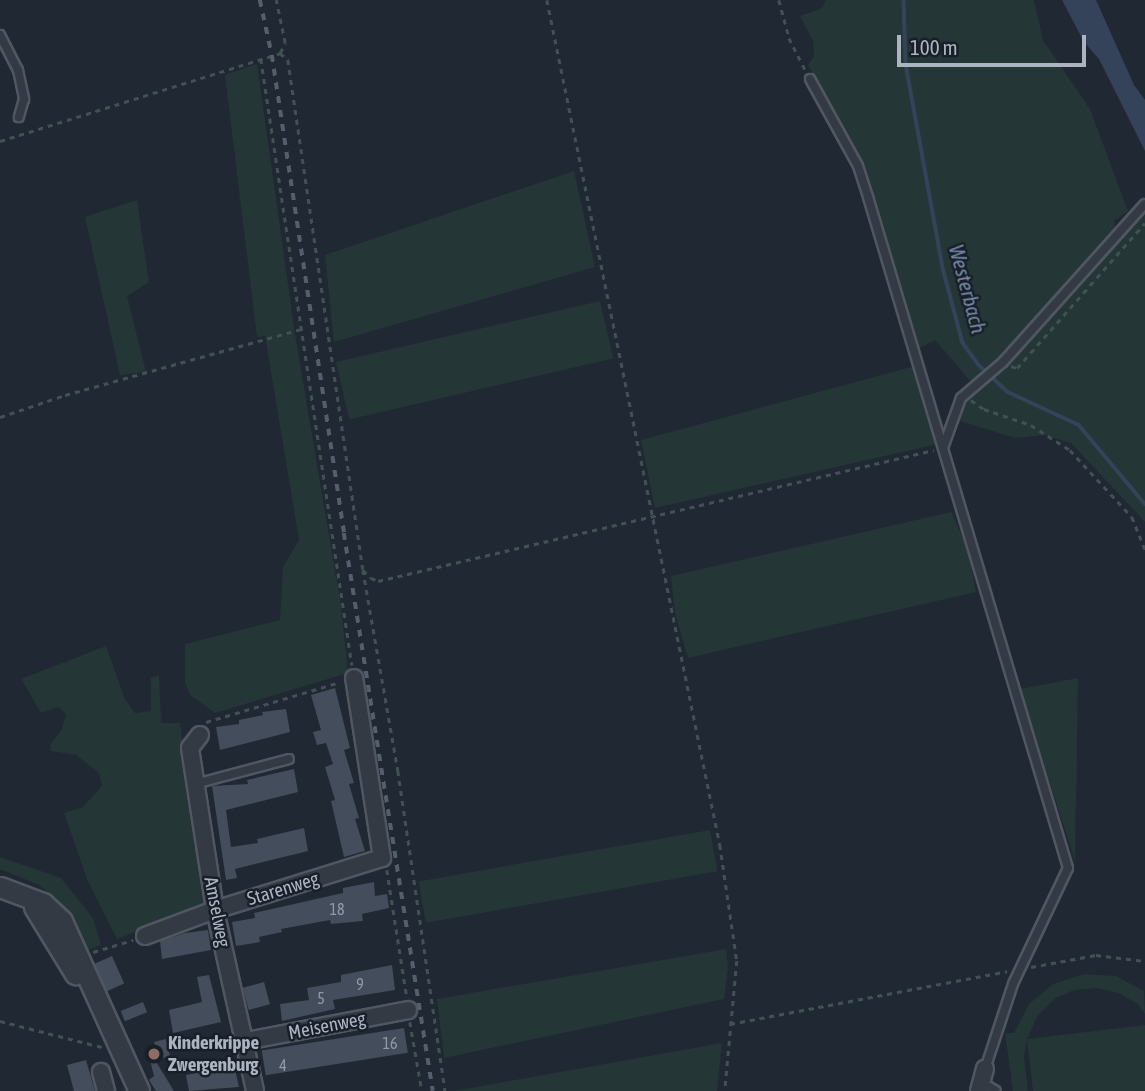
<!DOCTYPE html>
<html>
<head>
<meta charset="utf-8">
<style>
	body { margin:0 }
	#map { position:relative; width:1145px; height:1091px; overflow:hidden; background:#202833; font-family:"Asap Condensed",sans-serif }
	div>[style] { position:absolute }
	.green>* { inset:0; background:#243636; transform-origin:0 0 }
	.water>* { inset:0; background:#34435a }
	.stream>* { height:3.5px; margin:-1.75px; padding:0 1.75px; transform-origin:1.75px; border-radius:1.75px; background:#34435a }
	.building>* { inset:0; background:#434d5b; transform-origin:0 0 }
	.path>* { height:2.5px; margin-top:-1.25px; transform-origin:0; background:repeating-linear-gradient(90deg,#415154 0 5px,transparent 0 10px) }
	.roads { filter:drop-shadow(2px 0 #505762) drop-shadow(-2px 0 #505762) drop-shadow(0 2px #505762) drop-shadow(0 -2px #505762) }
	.service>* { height:8px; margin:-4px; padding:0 4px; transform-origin:4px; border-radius:4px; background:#333a44 }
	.minor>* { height:16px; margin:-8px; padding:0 8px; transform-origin:8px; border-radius:8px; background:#333a44 }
	.tertiary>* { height:19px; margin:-9.5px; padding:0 9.5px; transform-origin:9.5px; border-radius:9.5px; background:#333a44 }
	.rail>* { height:3.5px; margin-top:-1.75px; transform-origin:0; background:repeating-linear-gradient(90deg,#555e6b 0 7px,transparent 0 14px) }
	.dots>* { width:19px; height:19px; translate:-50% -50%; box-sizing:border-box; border:4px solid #181f28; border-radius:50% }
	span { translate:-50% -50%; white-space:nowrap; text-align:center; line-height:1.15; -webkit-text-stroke:5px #181f28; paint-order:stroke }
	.number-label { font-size:16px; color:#929aa8 }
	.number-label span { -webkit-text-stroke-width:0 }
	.street-label { font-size:19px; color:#acb4c1 }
	.poi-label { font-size:19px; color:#acb4c1; font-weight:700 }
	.left { translate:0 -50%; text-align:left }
	.water-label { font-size:21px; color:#768ba9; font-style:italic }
	.scale { position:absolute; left:897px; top:35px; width:189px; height:32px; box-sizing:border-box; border:4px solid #acb4c1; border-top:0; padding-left:9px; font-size:21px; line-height:24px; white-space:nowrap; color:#acb4c1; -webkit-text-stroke:5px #181f28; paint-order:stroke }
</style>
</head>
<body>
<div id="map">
	<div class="green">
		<i style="clip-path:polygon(826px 0,1034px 0,1043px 40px,1090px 109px,1128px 211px,1114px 221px,1115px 229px,1118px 223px,1145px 214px,1145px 522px,1071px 443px,1044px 435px,1015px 438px,960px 421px,971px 382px,935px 340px,918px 349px,860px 162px,808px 65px,814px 56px,813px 41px,800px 16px,822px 8px)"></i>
		<i style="clip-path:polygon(257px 64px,295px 334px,341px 606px,348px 673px,215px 713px,190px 695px,185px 683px,185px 644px,280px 620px,283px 567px,299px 540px,265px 336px,257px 337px,225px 75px)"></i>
		<i style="clip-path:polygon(574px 171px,595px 267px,334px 342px,325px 255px)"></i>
		<i style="clip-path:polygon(137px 200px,149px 282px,127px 296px,146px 372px,120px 375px,85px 217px)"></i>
		<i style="left:600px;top:301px;width:59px;height:271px;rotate:77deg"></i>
		<i style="clip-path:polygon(915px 366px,938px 444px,655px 508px,641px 440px)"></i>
		<i style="clip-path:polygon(951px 512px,968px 548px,976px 592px,688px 658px,675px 613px,671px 576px)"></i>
		<i style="clip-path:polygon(106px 646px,125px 699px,135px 713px,151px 711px,151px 678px,159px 675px,161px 723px,180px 723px,204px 905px,117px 939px,87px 879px,64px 813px,83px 807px,102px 786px,99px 773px,76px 755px,51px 751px,50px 745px,62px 729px,66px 714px,58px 707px,41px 713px,21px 679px)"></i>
		<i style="clip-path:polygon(1078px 678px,1075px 861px,1020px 689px)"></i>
		<i style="left:710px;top:830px;width:42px;height:296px;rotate:80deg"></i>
		<i style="clip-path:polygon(0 857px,61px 878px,93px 918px,101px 945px,88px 950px,72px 919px,57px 901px,39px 885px,0 869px)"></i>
		<i style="clip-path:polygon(726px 949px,728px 968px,724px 999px,444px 1058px,437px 999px)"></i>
		<i style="clip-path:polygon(1084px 974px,1116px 976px,1144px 991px,1145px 1014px,1138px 1004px,1118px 993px,1097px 988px,1074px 990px,1054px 999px,1038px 1015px,1027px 1039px,1145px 1025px,1145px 1091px,1033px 1091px,1027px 1039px,1024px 1057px,1028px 1091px,1013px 1091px,1005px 1033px,1014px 1033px,1029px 1004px,1053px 984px)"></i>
		<i style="clip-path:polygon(722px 1043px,717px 1091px,454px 1091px)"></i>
	</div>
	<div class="water">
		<i style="clip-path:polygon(1062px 0,1096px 0,1134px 85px,1145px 100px,1145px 151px,1099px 59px,1084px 42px)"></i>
	</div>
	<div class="stream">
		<i style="left:904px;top:0;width:64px;rotate:88.2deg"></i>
		<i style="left:906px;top:64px;width:207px;rotate:79.7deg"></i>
		<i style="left:943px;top:268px;width:78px;rotate:75.1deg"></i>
		<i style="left:963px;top:343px;width:27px;rotate:54deg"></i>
		<i style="left:979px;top:365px;width:40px;rotate:43deg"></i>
		<i style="left:1008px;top:392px;width:78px;rotate:24.9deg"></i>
		<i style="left:1079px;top:425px;width:103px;rotate:50.1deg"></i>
	</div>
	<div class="building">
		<i style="clip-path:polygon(335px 688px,350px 748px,344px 750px,354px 783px,349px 784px,359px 818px,355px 819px,365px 851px,344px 857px,331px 801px,335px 800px,325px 767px,333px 764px,326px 743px,317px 745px,313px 732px,321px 730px,311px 695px)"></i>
		<i style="clip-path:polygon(286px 709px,290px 732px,220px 750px,216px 727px,239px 724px,239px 720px,263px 715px,262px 712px)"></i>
		<i style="clip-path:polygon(294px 769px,298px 792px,226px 810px,231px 847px,258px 843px,257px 839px,304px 828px,308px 851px,235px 869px,237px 878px,226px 880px,212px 786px,248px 784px,247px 780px)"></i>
		<i style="clip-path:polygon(374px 882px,375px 896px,387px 894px,389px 908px,362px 914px,363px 921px,331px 924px,330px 920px,281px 929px,282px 932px,259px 937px,260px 942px,236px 946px,232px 922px,255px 918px,254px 913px,343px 893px,343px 888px)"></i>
		<i style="clip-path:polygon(208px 930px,211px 950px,162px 959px,160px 941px,185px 933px)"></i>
		<i style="left:112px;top:956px;width:30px;height:19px;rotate:66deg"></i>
		<i style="clip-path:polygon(392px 965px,395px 990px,333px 1000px,335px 1009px,282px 1021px,280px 1004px,309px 1000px,307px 988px,341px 982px,341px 975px)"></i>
		<i style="clip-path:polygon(209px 975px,221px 1022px,173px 1033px,169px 1010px,202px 1002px,197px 977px)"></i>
		<i style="left:264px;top:982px;width:23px;height:22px;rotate:75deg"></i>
		<i style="left:143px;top:1002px;width:11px;height:24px;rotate:68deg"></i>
		<i style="left:404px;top:1028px;width:25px;height:144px;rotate:81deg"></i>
		<i style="clip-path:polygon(166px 1039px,170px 1056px,155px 1060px,174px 1091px,156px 1091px,149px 1080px,154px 1076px,147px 1048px,155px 1046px,154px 1042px)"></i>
		<i style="clip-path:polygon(86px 1060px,95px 1091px,74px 1091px,67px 1065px)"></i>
		<i style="clip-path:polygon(234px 1065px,239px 1087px,189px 1091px,186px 1075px)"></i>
	</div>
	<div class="path">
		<i style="left:547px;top:0;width:863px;rotate:78.43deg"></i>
		<i style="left:720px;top:845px;width:117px;rotate:81.7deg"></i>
		<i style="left:737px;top:961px;width:131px;rotate:95.3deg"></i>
		<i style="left:779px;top:0;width:39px;rotate:75deg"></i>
		<i style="left:789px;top:38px;width:36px;rotate:63deg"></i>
		<i style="left:280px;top:53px;width:11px;rotate:41deg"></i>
		<i style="left:288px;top:60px;width:515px;rotate:81.63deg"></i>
		<i style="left:363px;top:570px;width:11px;rotate:45deg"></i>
		<i style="left:371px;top:578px;width:8px;rotate:23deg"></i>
		<i style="left:378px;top:581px;width:571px;rotate:-13.26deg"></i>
		<i style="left:261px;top:59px;width:613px;rotate:81.46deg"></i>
		<i style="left:0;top:141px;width:294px;rotate:-17.4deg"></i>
		<i style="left:280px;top:53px;width:11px;rotate:-63deg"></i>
		<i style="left:285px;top:43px;width:44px;rotate:-101.8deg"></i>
		<i style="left:1011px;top:366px;width:6px;rotate:18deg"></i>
		<i style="left:1017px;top:368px;width:193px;rotate:-48.6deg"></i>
		<i style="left:971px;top:400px;width:16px;rotate:35deg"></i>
		<i style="left:984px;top:409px;width:50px;rotate:18.8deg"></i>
		<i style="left:1031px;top:425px;width:46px;rotate:32.7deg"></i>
		<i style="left:1070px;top:450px;width:91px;rotate:47.2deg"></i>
		<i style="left:1132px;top:517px;width:35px;rotate:68deg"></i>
		<i style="left:0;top:417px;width:69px;rotate:-18.7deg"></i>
		<i style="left:65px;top:395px;width:245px;rotate:-15.6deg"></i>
		<i style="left:363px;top:570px;width:204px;rotate:80.1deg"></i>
		<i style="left:398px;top:771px;width:323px;rotate:81.6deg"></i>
		<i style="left:206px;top:722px;width:140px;rotate:-16.6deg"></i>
		<i style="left:387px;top:870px;width:130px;rotate:81.1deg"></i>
		<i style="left:93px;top:952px;width:42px;rotate:-16.7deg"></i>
		<i style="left:1031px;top:967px;width:66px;rotate:-10.5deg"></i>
		<i style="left:1096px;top:955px;width:49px;rotate:7deg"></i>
		<i style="left:0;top:1021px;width:105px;rotate:14.3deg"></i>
		<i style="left:410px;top:1022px;width:70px;rotate:80.1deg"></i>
		<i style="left:730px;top:1024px;width:282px;rotate:-10.8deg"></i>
	</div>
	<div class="roads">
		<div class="service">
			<i style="left:0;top:35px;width:39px;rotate:63deg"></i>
			<i style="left:18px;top:70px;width:30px;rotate:78deg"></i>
			<i style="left:24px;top:99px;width:19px;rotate:106deg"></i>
			<i style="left:810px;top:79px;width:99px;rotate:61.1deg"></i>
			<i style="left:858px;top:166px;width:33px;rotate:72deg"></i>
			<i style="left:868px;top:197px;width:700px;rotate:73.4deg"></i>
			<i style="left:1068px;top:868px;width:128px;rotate:115.4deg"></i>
			<i style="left:1013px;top:984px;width:89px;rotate:108.2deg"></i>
			<i style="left:943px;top:448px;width:53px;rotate:-70.2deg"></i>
			<i style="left:961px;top:398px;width:55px;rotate:-40.6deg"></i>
			<i style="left:1003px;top:362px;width:212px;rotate:-48.1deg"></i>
			<i style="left:195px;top:784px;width:97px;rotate:-14.9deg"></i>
			<i style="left:981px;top:1082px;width:17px;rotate:31deg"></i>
		</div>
		<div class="minor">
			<i style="left:200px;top:735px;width:16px;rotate:128deg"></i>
			<i style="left:190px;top:748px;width:164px;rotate:81.2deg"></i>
			<i style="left:215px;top:910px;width:185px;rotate:77.5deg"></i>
			<i style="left:145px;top:936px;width:75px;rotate:-20.4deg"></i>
			<i style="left:215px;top:910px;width:175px;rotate:-17.3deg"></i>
			<i style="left:382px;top:858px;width:182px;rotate:-98.8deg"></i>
			<i style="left:246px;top:1041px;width:165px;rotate:-10.8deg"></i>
			<i style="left:101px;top:1072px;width:20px;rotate:75deg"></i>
			<i style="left:979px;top:1091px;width:23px;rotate:-75deg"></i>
		</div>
		<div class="tertiary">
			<i style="left:0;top:887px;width:46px;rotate:20.4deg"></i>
			<i style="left:43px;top:903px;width:26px;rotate:43deg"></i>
			<i style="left:62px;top:921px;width:187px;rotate:65.6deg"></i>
			<i style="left:34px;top:907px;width:79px;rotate:58.5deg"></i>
		</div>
	</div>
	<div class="rail">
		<i style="left:260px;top:0;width:56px;rotate:77.7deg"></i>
		<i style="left:272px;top:55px;width:483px;rotate:81.4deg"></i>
		<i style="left:344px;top:533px;width:565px;rotate:80.94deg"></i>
	</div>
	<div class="dots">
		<i style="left:154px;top:1054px;background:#8d6e63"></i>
	</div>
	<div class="number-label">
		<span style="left:337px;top:909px">18</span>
		<span style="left:360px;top:984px">9</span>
		<span style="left:321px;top:998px">5</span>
		<span style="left:390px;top:1043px">16</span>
		<span style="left:283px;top:1065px">4</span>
	</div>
	<div class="street-label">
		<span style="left:283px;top:889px;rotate:-17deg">Starenweg</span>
		<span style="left:217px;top:912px;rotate:79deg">Amselweg</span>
		<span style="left:327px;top:1026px;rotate:-11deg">Meisenweg</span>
	</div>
	<div class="poi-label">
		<span class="left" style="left:168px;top:1054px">Kinderkrippe<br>Zwergenburg</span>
	</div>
	<div class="water-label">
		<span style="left:968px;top:289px;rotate:75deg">Westerbach</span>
	</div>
	<div class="scale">100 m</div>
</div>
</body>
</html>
